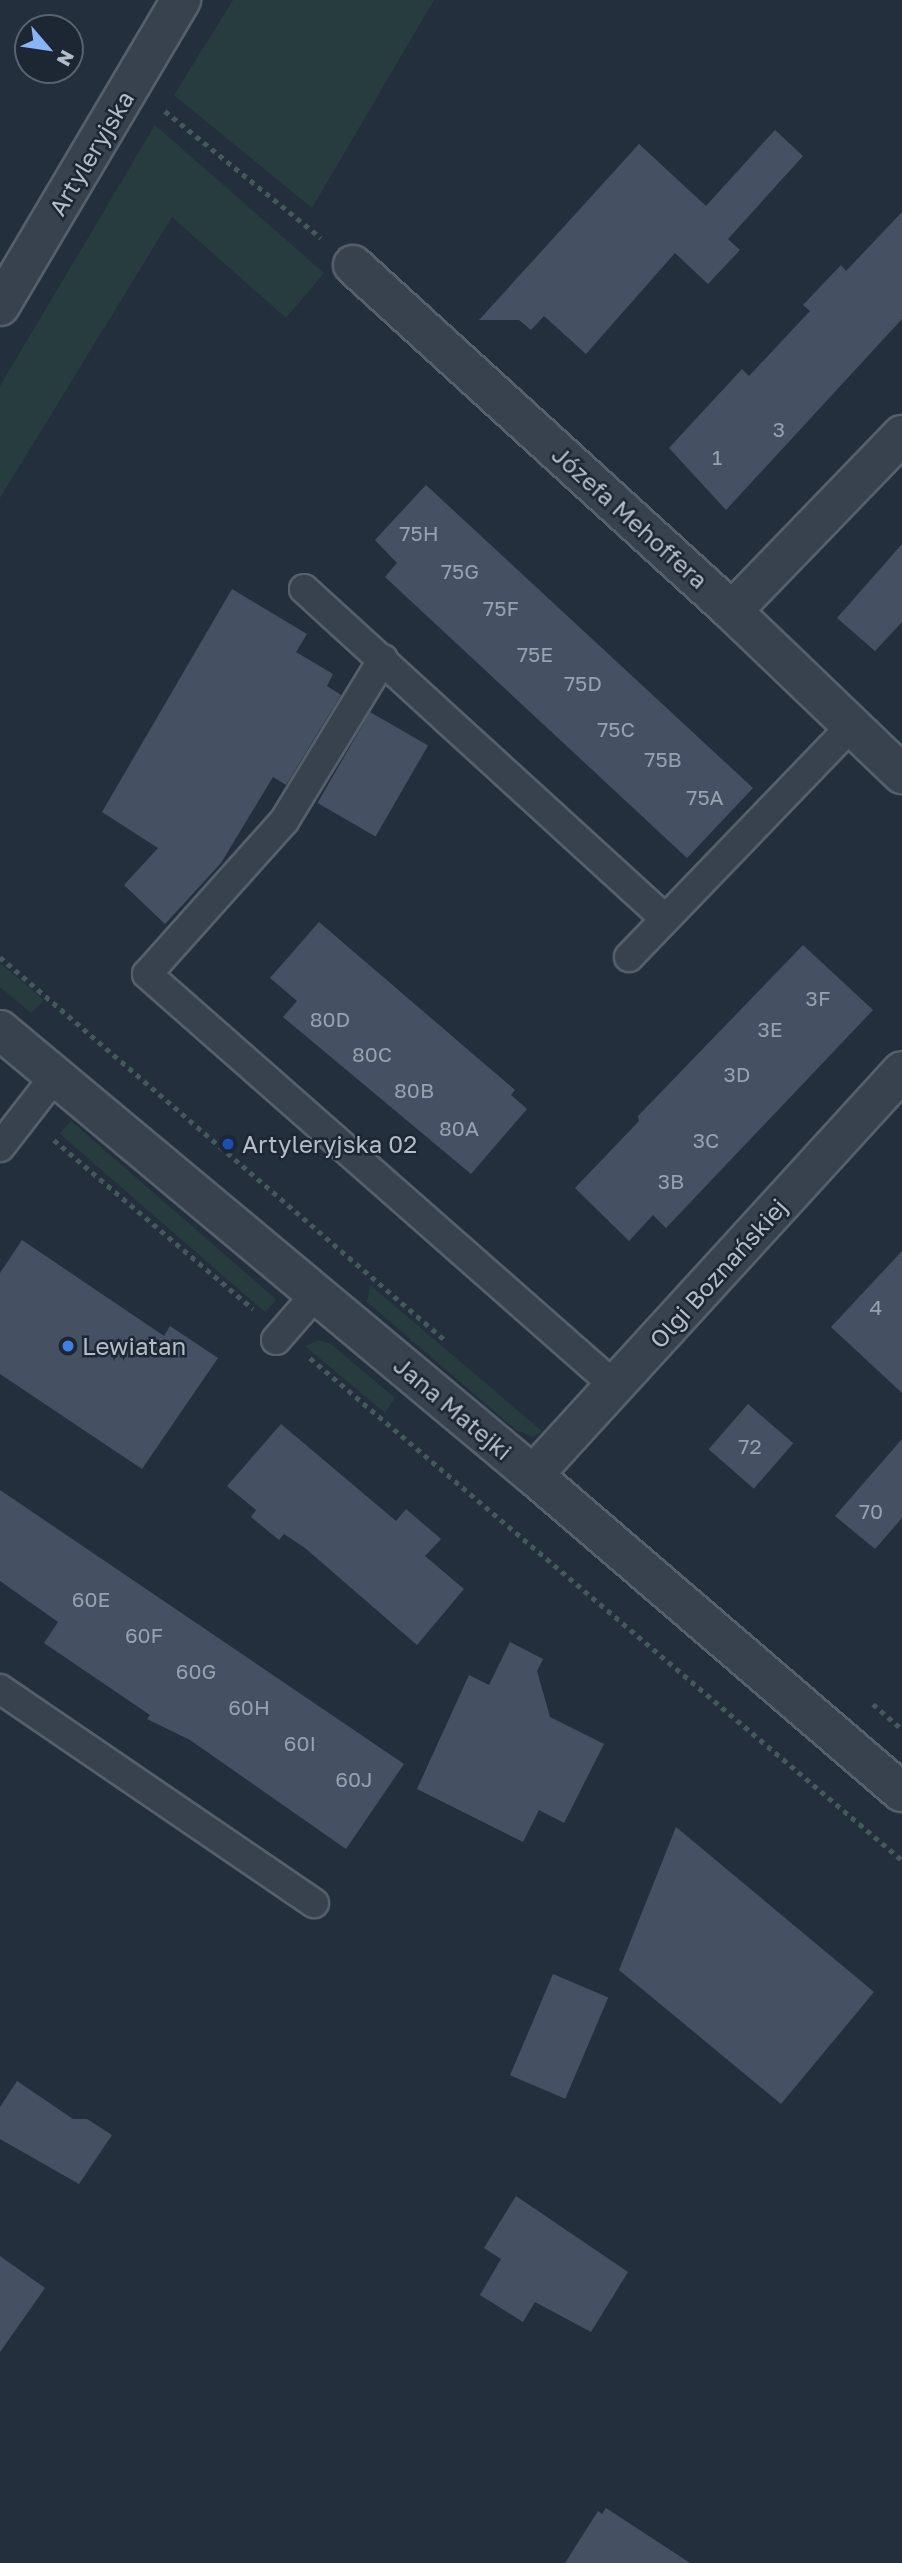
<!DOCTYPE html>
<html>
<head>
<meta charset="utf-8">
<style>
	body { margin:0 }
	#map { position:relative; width:902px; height:2563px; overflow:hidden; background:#242f3e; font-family:"Golos Text",sans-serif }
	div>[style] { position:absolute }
	.green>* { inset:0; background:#263c3f; transform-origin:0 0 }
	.building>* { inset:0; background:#455162; transform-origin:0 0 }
	.path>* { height:4.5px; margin-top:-2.25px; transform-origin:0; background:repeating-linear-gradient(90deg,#44595c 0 5px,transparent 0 10px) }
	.roads { filter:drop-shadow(2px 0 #565f6c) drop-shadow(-2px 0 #565f6c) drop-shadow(0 2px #565f6c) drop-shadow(0 -2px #565f6c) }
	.service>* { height:28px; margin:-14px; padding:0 14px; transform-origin:14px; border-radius:14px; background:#38414e }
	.minor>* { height:38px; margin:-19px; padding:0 19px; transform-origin:19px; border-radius:19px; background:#38414e }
	.tertiary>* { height:38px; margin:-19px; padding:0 19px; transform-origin:19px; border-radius:19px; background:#38414e }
	.dots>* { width:19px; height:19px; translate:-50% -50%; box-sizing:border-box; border:4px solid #1d2633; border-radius:50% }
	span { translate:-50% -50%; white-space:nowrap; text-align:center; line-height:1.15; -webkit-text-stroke:5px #1d2633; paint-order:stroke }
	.number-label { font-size:21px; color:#98a1af }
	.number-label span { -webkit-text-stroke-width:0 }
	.street-label { font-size:24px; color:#b4bcc9 }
	.poi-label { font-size:24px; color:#b4bcc9 }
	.left { translate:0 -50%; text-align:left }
	.north { position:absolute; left:14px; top:14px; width:70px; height:70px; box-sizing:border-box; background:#1d2633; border:2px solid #59626f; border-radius:50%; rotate:119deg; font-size:19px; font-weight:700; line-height:28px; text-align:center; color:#b4bcc9 }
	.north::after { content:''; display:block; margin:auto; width:24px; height:32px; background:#8ab4f8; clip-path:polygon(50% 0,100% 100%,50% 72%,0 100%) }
</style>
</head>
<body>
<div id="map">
	<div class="green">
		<i style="clip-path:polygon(233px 0,434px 0,312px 208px,174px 95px)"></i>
		<i style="clip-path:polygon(155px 125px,324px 273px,286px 318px,172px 217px,0 498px,0 386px)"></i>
		<i style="clip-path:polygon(0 963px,44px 1000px,31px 1013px,0 987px)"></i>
		<i style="left:71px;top:1121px;width:272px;height:17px;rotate:41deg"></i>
		<i style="clip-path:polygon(370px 1285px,542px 1431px,533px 1437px,516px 1430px,367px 1302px)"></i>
		<i style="clip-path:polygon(319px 1340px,331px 1344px,395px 1398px,385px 1413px,305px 1346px)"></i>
	</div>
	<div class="building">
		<i style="clip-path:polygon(775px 130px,803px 156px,728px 239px,740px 250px,708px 284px,675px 253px,586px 354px,544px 316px,531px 330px,519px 320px,479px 320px,639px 144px,706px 206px)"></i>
		<i style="clip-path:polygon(902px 212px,902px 319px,726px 510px,669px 448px,742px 369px,749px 376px,810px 311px,803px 305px,841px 265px,846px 271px)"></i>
		<i style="clip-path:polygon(426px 485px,753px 788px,687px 858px,385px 577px,397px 563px,375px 540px)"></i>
		<i style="clip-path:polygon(902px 544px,902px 622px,875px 651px,837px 618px)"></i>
		<i style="clip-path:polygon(232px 589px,307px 634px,296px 652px,333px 674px,327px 686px,341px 695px,286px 785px,273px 777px,221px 863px,165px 924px,124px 885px,158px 848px,102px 812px)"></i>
		<i style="left:370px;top:712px;width:67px;height:105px;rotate:30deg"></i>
		<i style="clip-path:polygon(319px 922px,515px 1090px,511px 1095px,527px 1109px,471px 1174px,283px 1017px,297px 1001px,270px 978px)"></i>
		<i style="clip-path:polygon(803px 945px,873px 1010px,666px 1228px,653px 1215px,629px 1241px,575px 1188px,639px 1121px,638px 1116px)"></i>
		<i style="clip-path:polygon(22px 1240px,164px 1336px,170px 1326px,218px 1358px,142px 1469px,0 1374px,0 1273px)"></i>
		<i style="clip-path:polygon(902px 1251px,902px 1393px,831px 1327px)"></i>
		<i style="left:748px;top:1404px;width:60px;height:60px;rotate:41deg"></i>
		<i style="clip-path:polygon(281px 1424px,396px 1521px,406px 1509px,441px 1539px,425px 1556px,464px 1589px,417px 1645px,305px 1548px,284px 1534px,279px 1540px,251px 1517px,256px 1510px,227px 1486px)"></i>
		<i style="clip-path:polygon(902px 1439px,902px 1518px,875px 1549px,835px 1516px)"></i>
		<i style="clip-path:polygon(0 1490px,404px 1764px,346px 1849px,190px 1740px,147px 1719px,150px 1715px,44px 1643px,58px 1622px,0 1581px)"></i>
		<i style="clip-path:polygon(510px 1642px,543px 1659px,537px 1671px,550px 1717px,604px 1744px,564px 1823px,539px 1810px,523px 1842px,417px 1789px,469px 1675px,489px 1685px)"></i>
		<i style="clip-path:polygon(676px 1827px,874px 1992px,781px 2104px,619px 1970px)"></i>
		<i style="left:553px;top:1974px;width:60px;height:110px;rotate:23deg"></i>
		<i style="clip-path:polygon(17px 2081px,73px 2119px,87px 2119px,112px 2135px,79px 2184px,0 2139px,0 2107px)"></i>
		<i style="clip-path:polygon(516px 2196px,628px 2272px,591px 2332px,535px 2302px,523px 2322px,480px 2295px,501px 2259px,484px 2248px)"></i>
		<i style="clip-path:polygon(0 2256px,45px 2288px,0 2352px)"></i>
		<i style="clip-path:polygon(606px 2508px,690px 2563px,565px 2563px,598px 2511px,602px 2514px)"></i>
	</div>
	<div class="path">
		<i style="left:165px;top:111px;width:201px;rotate:39.1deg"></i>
		<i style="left:0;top:957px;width:587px;rotate:40.72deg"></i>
		<i style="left:54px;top:1140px;width:261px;rotate:40.3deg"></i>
		<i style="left:310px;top:1358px;width:776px;rotate:40.3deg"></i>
		<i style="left:873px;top:1704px;width:38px;rotate:41deg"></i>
	</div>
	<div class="roads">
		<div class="service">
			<i style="left:304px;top:589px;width:489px;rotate:42.4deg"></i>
			<i style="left:383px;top:659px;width:190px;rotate:121.4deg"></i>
			<i style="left:284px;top:821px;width:205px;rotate:131.8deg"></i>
			<i style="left:147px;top:974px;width:624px;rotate:41.36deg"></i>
			<i style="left:629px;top:957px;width:320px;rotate:-46.1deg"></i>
			<i style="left:0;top:1147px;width:90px;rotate:-52.2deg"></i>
			<i style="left:276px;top:1340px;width:61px;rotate:-49deg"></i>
			<i style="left:0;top:1689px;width:380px;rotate:34.3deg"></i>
		</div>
		<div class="minor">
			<i style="left:353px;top:265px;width:513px;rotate:42.39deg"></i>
			<i style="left:732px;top:611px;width:236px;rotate:43.8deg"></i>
			<i style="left:732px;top:611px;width:245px;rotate:-46deg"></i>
			<i style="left:533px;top:1475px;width:547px;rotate:-47.59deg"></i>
		</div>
		<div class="tertiary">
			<i style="left:0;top:306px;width:356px;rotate:-59.4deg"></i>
			<i style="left:0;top:1030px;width:694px;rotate:39.86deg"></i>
			<i style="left:533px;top:1475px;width:486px;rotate:40.7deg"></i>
		</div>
	</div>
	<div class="dots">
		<i style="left:228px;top:1144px;background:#1a4fb4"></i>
		<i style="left:68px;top:1346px;background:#3f7fe0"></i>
	</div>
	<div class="number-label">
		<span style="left:779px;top:429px">3</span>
		<span style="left:717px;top:457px">1</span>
		<span style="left:419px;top:533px">75H</span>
		<span style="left:460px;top:571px">75G</span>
		<span style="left:501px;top:608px">75F</span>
		<span style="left:535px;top:654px">75E</span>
		<span style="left:583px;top:683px">75D</span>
		<span style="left:616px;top:729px">75C</span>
		<span style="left:663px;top:759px">75B</span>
		<span style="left:705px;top:797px">75A</span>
		<span style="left:818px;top:998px">3F</span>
		<span style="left:330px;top:1019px">80D</span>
		<span style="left:770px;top:1029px">3E</span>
		<span style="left:372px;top:1054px">80C</span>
		<span style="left:737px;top:1074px">3D</span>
		<span style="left:414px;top:1090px">80B</span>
		<span style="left:459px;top:1128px">80A</span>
		<span style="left:706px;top:1140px">3C</span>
		<span style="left:671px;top:1181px">3B</span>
		<span style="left:876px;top:1307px">4</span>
		<span style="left:750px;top:1446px">72</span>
		<span style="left:871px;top:1511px">70</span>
		<span style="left:91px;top:1599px">60E</span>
		<span style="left:144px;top:1635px">60F</span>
		<span style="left:196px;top:1671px">60G</span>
		<span style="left:249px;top:1707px">60H</span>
		<span style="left:300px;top:1743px">60I</span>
		<span style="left:354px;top:1779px">60J</span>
	</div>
	<div class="street-label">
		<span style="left:91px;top:153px;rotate:-59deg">Artyleryjska</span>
		<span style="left:630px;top:517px;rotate:42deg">Józefa Mehoffera</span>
		<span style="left:718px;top:1273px;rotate:-48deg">Olgi Boznańskiej</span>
		<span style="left:453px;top:1408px;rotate:40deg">Jana Matejki</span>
	</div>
	<div class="poi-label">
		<span class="left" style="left:242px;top:1144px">Artyleryjska 02</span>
		<span class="left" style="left:82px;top:1346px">Lewiatan</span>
	</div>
	<div class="north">N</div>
</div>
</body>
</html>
